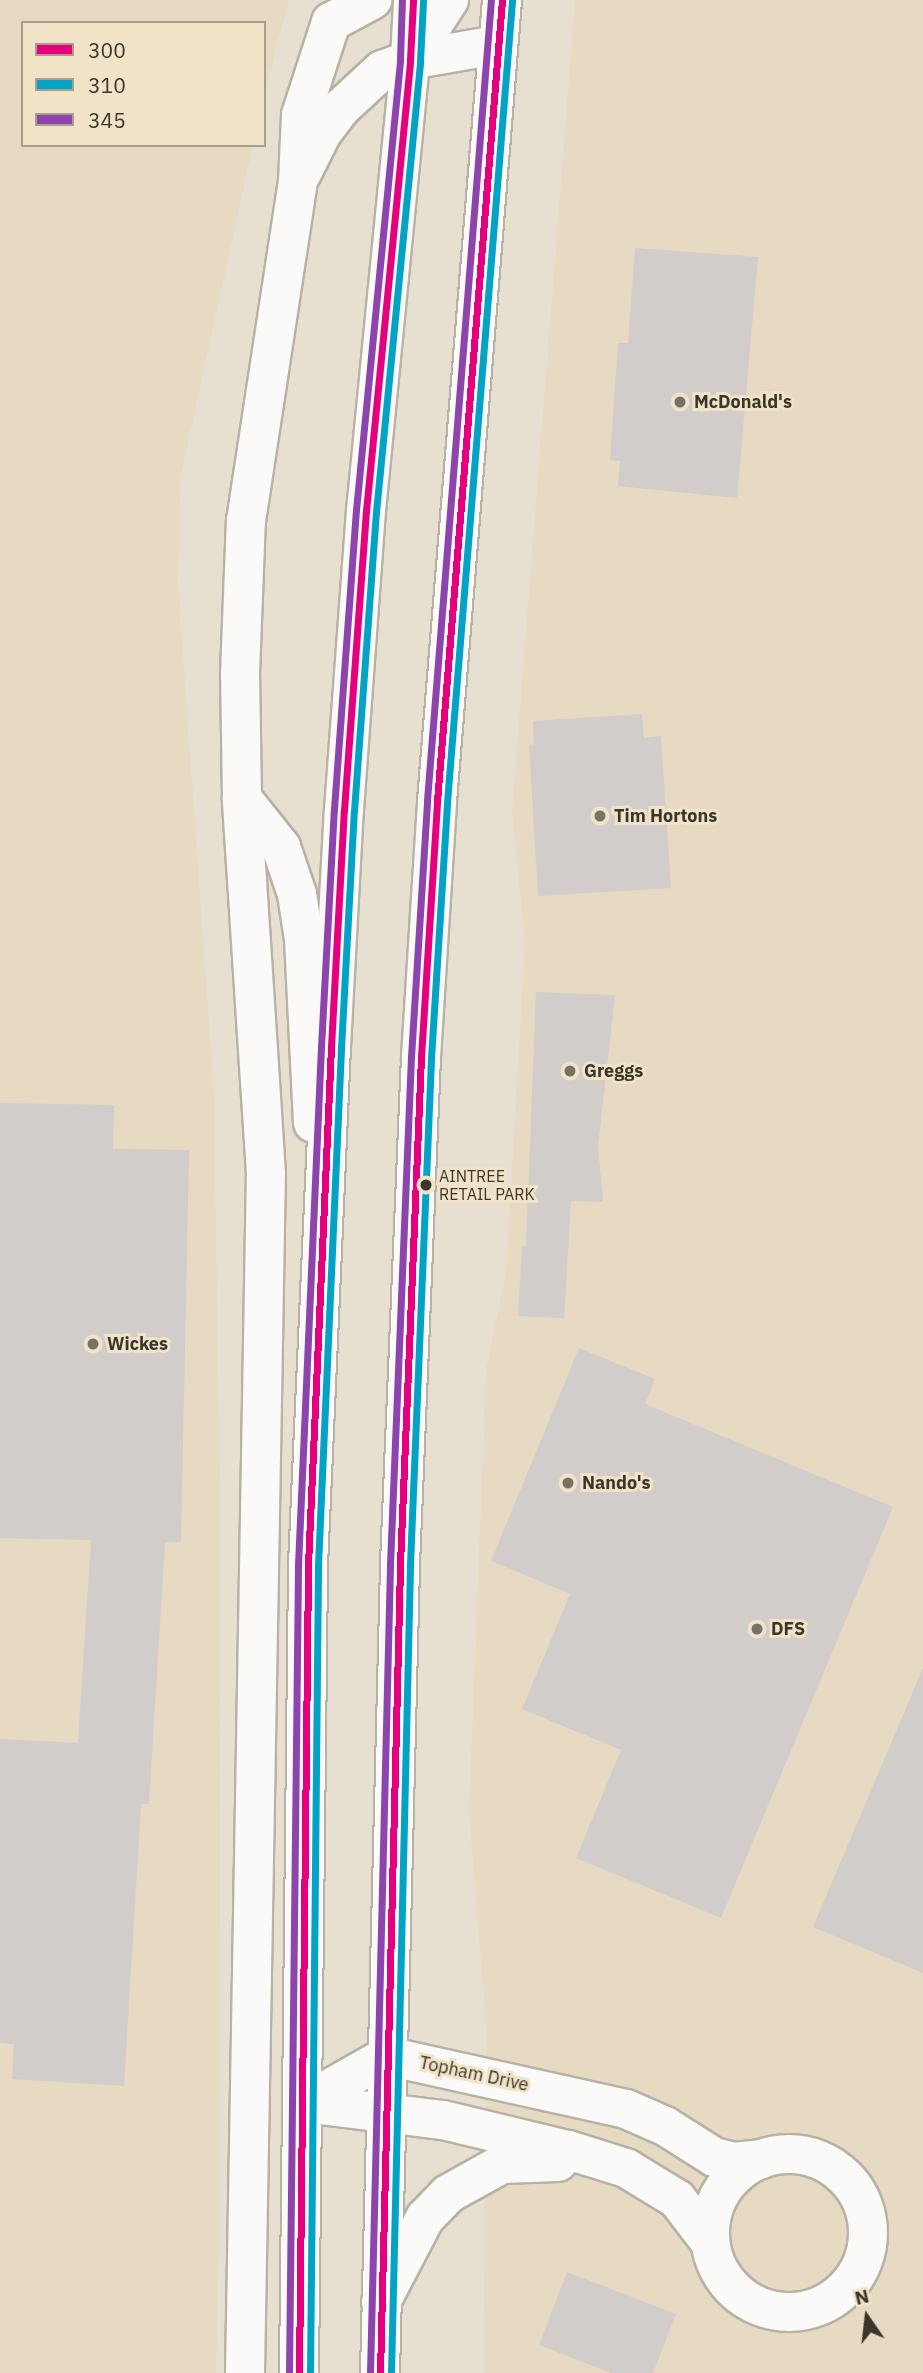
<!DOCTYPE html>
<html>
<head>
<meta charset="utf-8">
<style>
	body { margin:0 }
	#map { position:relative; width:923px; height:2373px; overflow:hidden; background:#e7e0d1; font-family:"IBM Plex Sans",sans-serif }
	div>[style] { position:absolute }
	.built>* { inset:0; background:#e7dac2 }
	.building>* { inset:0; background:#d2ccca }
	.roads { filter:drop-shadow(2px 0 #b7b1a6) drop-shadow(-2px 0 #b7b1a6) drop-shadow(0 2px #b7b1a6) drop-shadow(0 -2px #b7b1a6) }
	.minor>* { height:38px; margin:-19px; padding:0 19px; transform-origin:19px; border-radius:19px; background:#fbfaf8 }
	.minor>.ring { margin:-19px; padding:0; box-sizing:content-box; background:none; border:38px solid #fbfaf8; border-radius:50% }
	.highway>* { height:38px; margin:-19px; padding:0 19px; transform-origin:19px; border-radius:19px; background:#fbfaf8 }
	.bus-1>* { height:7px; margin:-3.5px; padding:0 3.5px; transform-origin:3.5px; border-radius:3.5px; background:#e5007d }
	.bus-2>* { height:7px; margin:-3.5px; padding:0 3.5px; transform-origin:3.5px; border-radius:3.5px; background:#03a3c6 }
	.bus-3>* { height:7px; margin:-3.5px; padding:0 3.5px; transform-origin:3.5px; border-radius:3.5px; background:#8e44ad }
	.dots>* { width:19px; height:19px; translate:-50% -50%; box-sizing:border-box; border:4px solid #f0e3c8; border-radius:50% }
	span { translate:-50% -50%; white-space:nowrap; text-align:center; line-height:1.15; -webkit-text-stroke:6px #f0e3c8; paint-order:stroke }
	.bus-label { font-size:16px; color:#3b362b }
	.left { translate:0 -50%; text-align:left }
	.poi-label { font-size:18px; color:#3b362b; font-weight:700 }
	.street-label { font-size:18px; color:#3b362b }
	.legend { position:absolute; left:21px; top:21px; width:245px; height:126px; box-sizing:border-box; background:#f0e3c8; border:2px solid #a89e89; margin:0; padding:9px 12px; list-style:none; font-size:21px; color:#3b362b }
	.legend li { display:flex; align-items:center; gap:14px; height:35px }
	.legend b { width:35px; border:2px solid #a89e89 }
	.north { position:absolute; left:832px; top:2282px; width:70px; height:70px; -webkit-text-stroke:5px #f0e3c8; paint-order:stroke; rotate:346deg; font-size:19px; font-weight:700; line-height:28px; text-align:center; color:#3b362b }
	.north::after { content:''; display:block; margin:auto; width:24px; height:32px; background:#3b362b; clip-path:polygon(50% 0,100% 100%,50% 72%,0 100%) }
</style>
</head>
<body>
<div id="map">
	<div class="built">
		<i style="clip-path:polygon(0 0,289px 0,264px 95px,264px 23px,23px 23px,23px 145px,253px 145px,180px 479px,178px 583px,214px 1093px,220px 1503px,219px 2244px,216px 2373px,0 2373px)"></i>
		<i style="clip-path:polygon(575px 0,923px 0,923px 2373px,484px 2373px,486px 2029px,469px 1810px,486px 1370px,506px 1273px,525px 942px,512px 811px)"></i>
	</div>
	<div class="building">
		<i style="clip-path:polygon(635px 248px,758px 257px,737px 498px,618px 486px,620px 461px,610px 460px,618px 343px,628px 343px)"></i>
		<i style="clip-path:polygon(642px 714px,644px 738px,661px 736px,671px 888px,538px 896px,529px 745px,534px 744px,533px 721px)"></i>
		<i style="clip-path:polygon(536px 992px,615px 995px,598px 1147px,603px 1202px,571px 1201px,564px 1318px,518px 1316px,522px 1246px,526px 1246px)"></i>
		<i style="clip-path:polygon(0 1103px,114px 1105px,113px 1149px,189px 1150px,181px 1542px,165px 1542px,149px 1804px,141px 1804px,124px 2086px,12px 2079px,14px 2044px,0 2043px,0 1739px,78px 1743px,91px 1540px,0 1538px)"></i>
		<i style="clip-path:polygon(579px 1348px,655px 1379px,645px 1404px,893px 1507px,721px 1918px,576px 1858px,621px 1750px,522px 1709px,570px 1594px,491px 1561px)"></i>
		<i style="clip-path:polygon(923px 1668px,923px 1973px,813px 1927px)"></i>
		<i style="clip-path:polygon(567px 2272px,676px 2314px,653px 2373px,611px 2373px,539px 2345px)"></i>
	</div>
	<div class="roads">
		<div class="minor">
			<i style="left:302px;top:173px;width:45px;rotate:-63.4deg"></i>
			<i style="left:322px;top:133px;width:31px;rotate:-53deg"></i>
			<i style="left:341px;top:108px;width:56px;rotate:-42.8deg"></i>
			<i style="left:382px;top:70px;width:30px;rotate:-20deg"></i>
			<i style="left:410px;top:60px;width:72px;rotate:-57deg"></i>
			<i style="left:242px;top:798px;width:63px;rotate:51.5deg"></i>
			<i style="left:281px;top:847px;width:50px;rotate:71.2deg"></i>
			<i style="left:297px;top:894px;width:46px;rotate:81.2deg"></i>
			<i style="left:304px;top:939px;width:184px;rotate:87.2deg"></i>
			<i style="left:304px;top:2103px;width:95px;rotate:-29.5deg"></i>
			<i style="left:387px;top:2056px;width:245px;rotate:12.5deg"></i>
			<i style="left:626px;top:2109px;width:43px;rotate:23.6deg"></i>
			<i style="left:665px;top:2126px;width:58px;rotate:32.3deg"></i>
			<i style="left:714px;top:2157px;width:21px;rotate:14deg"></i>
			<i style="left:734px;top:2162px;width:27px;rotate:-6deg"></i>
			<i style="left:304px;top:2103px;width:140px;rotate:7deg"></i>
			<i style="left:443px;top:2120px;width:129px;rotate:13.5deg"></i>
			<i style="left:568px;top:2150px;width:61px;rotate:17.2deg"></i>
			<i style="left:626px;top:2168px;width:60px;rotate:31.3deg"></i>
			<i style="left:677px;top:2199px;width:54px;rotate:52.5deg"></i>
			<i class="ring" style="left:710px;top:2154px;width:120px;height:120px"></i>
			<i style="left:381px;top:2302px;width:95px;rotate:-62.4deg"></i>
			<i style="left:425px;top:2218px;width:33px;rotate:-46deg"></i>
			<i style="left:448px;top:2194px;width:62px;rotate:-29.1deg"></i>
			<i style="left:502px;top:2164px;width:56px;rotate:-2deg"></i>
			<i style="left:245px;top:2373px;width:1199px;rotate:-89deg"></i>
			<i style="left:266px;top:1174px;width:377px;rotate:-93.7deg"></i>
			<i style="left:242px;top:798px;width:124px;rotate:-90.9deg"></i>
			<i style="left:240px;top:674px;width:153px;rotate:-87.8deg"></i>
			<i style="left:246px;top:521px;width:344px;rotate:-81.3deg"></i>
			<i style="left:298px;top:181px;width:66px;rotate:-87.4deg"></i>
			<i style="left:301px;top:115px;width:98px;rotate:-72.1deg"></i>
			<i style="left:331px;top:22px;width:47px;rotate:-28.2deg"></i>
		</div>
		<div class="highway">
			<i style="left:410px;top:60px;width:88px;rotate:-9.8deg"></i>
			<i style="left:299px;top:2373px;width:808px;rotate:-89.36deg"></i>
			<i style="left:308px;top:1565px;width:519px;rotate:-87.46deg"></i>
			<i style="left:331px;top:1047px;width:237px;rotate:-86.9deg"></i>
			<i style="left:344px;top:810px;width:300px;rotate:-85.8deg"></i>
			<i style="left:366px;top:511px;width:453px;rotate:-84.4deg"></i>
			<i style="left:410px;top:60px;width:60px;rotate:-87.1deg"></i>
			<i style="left:380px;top:2373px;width:809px;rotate:-88.58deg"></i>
			<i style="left:400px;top:1564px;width:507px;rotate:-87.63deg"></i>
			<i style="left:421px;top:1057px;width:256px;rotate:-86.4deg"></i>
			<i style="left:437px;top:801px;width:804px;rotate:-85.36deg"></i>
		</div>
	</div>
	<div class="bus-1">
		<i style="left:299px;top:2373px;width:808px;rotate:-89.36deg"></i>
		<i style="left:308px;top:1565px;width:519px;rotate:-87.46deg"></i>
		<i style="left:331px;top:1047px;width:237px;rotate:-86.9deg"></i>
		<i style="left:344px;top:810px;width:300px;rotate:-85.8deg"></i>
		<i style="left:366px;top:511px;width:453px;rotate:-84.4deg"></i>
		<i style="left:410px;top:60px;width:60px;rotate:-87.1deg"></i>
		<i style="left:380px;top:2373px;width:809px;rotate:-88.58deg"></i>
		<i style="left:400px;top:1564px;width:507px;rotate:-87.63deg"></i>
		<i style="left:421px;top:1057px;width:256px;rotate:-86.4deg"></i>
		<i style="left:437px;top:801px;width:804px;rotate:-85.36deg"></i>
	</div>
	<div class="bus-2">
		<i style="left:310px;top:2373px;width:808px;rotate:-89.43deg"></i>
		<i style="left:318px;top:1565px;width:518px;rotate:-87.45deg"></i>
		<i style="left:341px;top:1048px;width:237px;rotate:-86.9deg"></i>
		<i style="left:354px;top:811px;width:300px;rotate:-85.8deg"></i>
		<i style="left:376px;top:512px;width:453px;rotate:-84.4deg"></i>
		<i style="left:420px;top:61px;width:60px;rotate:-87.1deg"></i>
		<i style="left:391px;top:2373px;width:809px;rotate:-88.65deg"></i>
		<i style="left:410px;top:1564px;width:506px;rotate:-87.62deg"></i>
		<i style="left:431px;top:1058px;width:256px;rotate:-86.4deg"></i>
		<i style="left:447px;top:802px;width:804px;rotate:-85.36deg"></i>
	</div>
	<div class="bus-3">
		<i style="left:289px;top:2373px;width:808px;rotate:-89.36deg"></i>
		<i style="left:298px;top:1565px;width:519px;rotate:-87.46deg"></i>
		<i style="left:321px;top:1047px;width:238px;rotate:-86.9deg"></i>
		<i style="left:334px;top:809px;width:300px;rotate:-85.8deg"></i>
		<i style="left:356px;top:510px;width:453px;rotate:-84.4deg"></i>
		<i style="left:400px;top:59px;width:59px;rotate:-88.1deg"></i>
		<i style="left:370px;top:2373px;width:809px;rotate:-88.58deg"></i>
		<i style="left:390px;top:1564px;width:507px;rotate:-87.63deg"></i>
		<i style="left:411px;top:1057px;width:257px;rotate:-86.4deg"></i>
		<i style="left:427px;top:800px;width:803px;rotate:-85.43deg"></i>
	</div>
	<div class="dots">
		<i style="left:680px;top:402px;background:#777265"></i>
		<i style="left:600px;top:816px;background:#777265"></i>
		<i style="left:570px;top:1071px;background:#777265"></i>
		<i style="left:426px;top:1185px;background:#3b362b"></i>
		<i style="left:93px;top:1344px;background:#777265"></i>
		<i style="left:568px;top:1483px;background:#777265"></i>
		<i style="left:757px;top:1629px;background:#777265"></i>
	</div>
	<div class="bus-label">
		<span class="left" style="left:439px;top:1185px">AINTREE<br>RETAIL PARK</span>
	</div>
	<div class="poi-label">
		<span class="left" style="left:694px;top:402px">McDonald's</span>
		<span class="left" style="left:614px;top:816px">Tim Hortons</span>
		<span class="left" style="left:584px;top:1071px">Greggs</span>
		<span class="left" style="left:107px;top:1344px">Wickes</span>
		<span class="left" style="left:582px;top:1483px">Nando's</span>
		<span class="left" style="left:771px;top:1629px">DFS</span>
	</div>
	<div class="street-label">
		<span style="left:474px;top:2074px;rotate:12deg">Topham Drive</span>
	</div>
	<ul class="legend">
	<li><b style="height:9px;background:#e5007d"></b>300</li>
	<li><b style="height:9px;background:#03a3c6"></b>310</li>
	<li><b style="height:9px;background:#8e44ad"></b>345</li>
	</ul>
	<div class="north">N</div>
</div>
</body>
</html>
